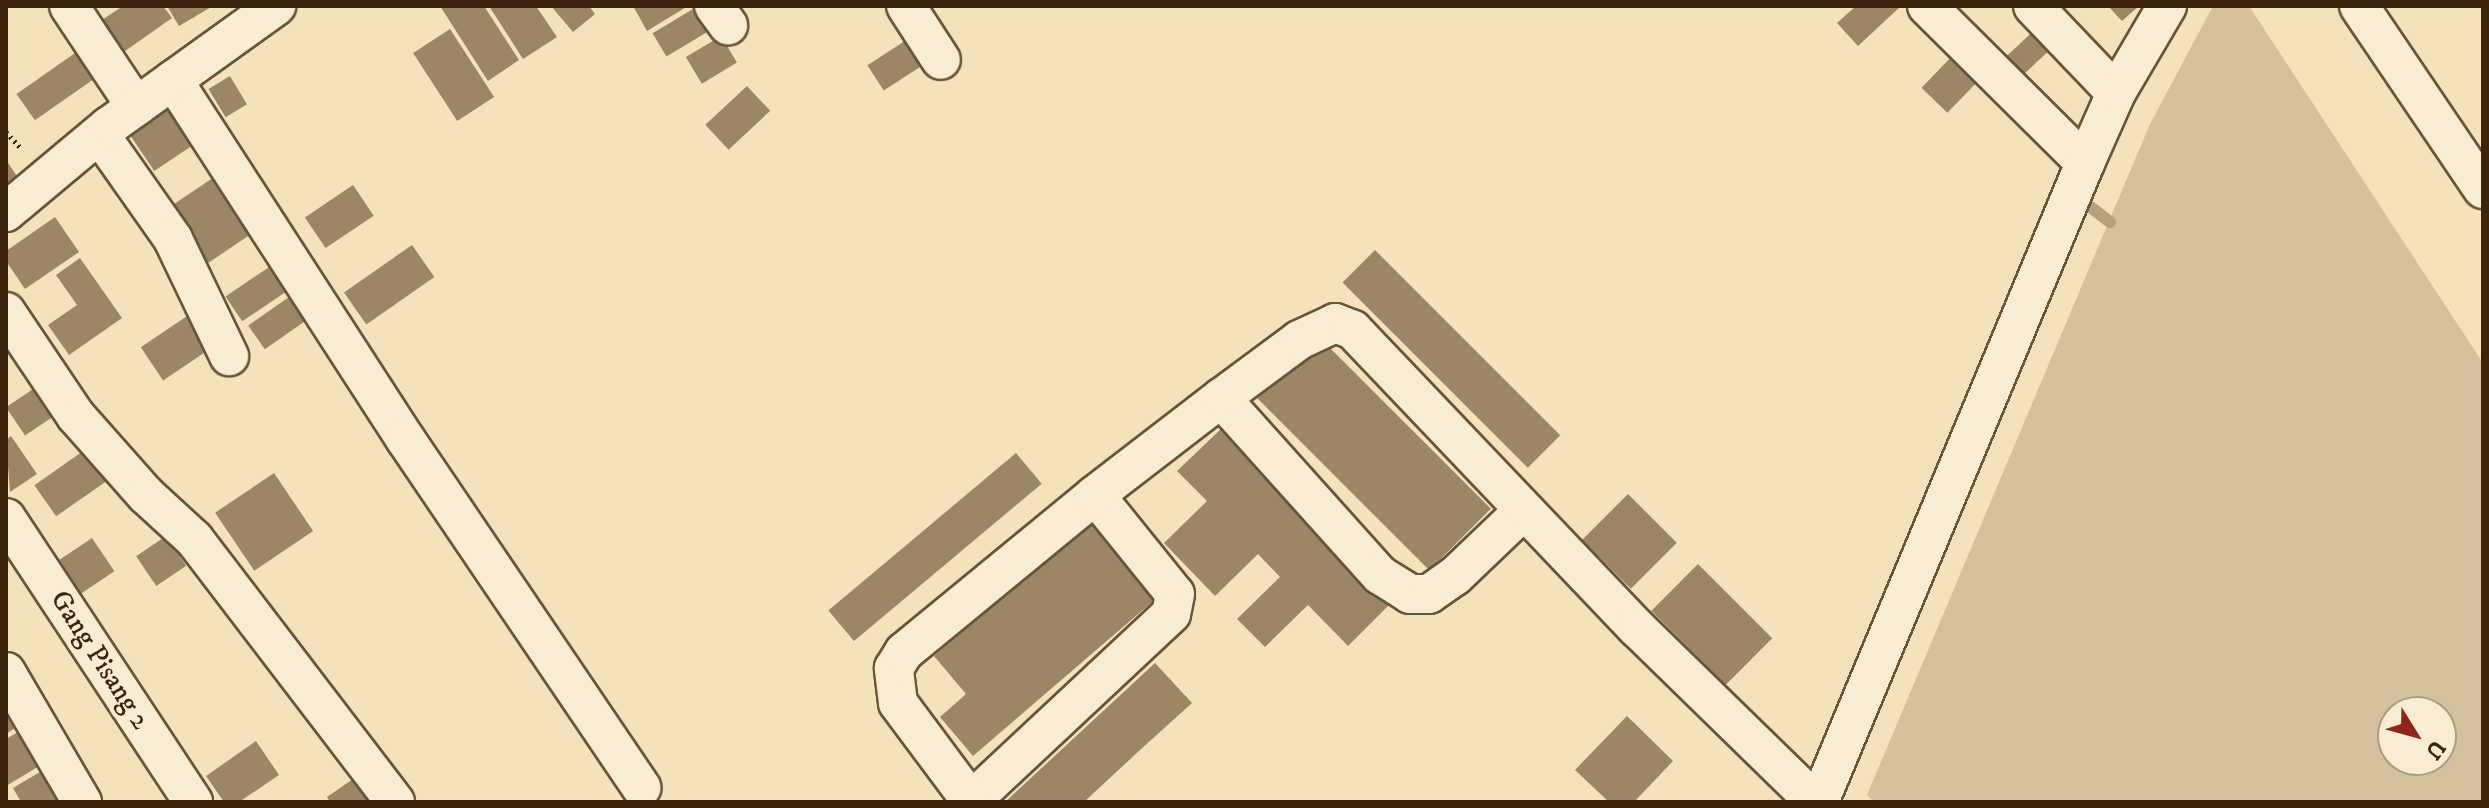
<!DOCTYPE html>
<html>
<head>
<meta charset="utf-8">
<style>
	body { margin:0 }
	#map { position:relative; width:2489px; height:808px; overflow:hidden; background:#f4e2ba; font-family:"IM FELL DW Pica",serif }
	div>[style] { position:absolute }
	.green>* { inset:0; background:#d5c29c }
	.stream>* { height:12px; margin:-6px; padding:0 6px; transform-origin:6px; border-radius:6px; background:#b6a17f }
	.building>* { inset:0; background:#9c8666; transform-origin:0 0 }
	.path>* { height:5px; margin-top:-2.5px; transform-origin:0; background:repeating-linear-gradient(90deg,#3d230c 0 2px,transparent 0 6px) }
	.roads { filter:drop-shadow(2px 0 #6b5338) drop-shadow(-2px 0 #6b5338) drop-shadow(0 2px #6b5338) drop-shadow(0 -2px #6b5338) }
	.street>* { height:38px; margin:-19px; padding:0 19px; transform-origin:19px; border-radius:19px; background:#f8ecd2 }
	span { translate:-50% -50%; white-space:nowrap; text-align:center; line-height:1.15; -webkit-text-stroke:8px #f8ecd2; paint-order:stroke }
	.street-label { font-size:28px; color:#3d230c }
	.frame { position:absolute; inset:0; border:8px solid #3d230c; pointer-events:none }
	.north { position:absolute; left:2377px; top:696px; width:80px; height:80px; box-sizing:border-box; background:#f8ecd2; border:2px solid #ad9c83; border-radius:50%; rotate:127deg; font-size:22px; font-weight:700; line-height:32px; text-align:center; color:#3d230c }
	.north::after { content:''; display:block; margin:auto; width:28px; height:36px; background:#8f2418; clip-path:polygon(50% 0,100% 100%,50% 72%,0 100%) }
</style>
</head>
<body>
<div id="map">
	<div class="green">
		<i style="clip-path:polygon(evenodd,2213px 6px,2249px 6px,2483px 363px,2483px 802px,1874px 802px,1867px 795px,2150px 124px,2213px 6px,2393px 712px,2441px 712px,2441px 760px,2393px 760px,2393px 712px)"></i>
	</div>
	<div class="stream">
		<i style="left:2076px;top:196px;width:43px;rotate:37.4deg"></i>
	</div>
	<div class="building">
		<i style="clip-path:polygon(123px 6px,163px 6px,172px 18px,118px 56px,96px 24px)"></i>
		<i style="clip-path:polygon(167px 6px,213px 6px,179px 26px)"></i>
		<i style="clip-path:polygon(440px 6px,484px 6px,519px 60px,488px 81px)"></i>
		<i style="clip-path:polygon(489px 6px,536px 6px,557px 37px,523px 59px)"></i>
		<i style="clip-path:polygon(551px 6px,589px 6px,595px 14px,573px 32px)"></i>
		<i style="clip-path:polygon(633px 6px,688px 6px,647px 31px)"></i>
		<i style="left:698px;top:6px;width:27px;height:53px;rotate:59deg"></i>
		<i style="clip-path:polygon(1856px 6px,1901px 6px,1858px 46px,1837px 23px)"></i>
		<i style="clip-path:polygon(2108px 6px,2139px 6px,2122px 21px)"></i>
		<i style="left:2041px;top:24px;width:25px;height:60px;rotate:47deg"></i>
		<i style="left:450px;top:29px;width:81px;height:44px;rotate:57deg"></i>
		<i style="left:721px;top:36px;width:31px;height:41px;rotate:59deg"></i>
		<i style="left:911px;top:37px;width:30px;height:52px;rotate:57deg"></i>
		<i style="left:1959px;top:49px;width:36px;height:54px;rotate:44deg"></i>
		<i style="left:78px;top:51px;width:32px;height:75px;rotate:55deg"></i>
		<i style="left:230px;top:76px;width:33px;height:25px;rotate:59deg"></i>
		<i style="left:747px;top:86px;width:34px;height:57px;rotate:47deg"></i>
		<i style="left:170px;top:105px;width:46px;height:50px;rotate:56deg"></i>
		<i style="clip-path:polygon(6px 160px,21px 182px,6px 192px)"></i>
		<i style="left:220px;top:173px;width:68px;height:62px;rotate:56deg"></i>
		<i style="left:353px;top:185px;width:37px;height:58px;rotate:56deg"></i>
		<i style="clip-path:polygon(55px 217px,79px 252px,25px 289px,6px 261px,6px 251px)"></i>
		<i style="left:412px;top:245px;width:39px;height:83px;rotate:55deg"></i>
		<i style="left:1375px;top:250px;width:262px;height:46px;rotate:45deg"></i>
		<i style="clip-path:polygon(80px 258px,122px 318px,69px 355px,48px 325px,77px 305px,56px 275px)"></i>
		<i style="left:281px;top:259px;width:30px;height:67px;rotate:56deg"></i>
		<i style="left:299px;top:290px;width:29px;height:62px;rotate:55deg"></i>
		<i style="left:193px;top:312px;width:40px;height:63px;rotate:56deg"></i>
		<i style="left:1319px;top:337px;width:243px;height:87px;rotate:45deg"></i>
		<i style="left:45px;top:381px;width:34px;height:47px;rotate:56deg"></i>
		<i style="clip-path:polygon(1222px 428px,1391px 603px,1348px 646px,1308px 605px,1265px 647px,1237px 619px,1280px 577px,1258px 554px,1215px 596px,1164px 543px,1207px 501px,1177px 471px)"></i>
		<i style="clip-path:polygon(11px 436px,37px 474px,10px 492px,6px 440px)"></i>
		<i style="left:86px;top:449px;width:38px;height:63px;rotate:55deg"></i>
		<i style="left:1016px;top:453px;width:40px;height:245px;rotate:50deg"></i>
		<i style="left:274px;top:473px;width:70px;height:71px;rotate:56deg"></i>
		<i style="left:1628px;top:494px;width:69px;height:65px;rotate:45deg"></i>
		<i style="clip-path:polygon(1093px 519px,1159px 596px,973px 756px,940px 717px,966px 694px,934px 656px)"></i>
		<i style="left:166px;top:536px;width:36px;height:36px;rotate:56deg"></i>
		<i style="left:92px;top:538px;width:40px;height:44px;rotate:56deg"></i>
		<i style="left:1698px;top:564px;width:105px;height:66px;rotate:45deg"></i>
		<i style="clip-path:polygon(1155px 663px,1192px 703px,1140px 750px,1084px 802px,1005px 802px)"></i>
		<i style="clip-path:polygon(6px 695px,23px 723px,6px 734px)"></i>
		<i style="clip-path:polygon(1627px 716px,1673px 761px,1634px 802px,1609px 802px,1575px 770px)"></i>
		<i style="clip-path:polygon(30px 725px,51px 759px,6px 786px,6px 739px)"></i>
		<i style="clip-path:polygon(256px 741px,279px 775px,239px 802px,224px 802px,206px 776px)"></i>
		<i style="clip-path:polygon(55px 763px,73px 794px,59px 802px,21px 802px,13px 788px)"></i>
		<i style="clip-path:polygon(353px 779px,368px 802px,330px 802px,327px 797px)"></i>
	</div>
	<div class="path">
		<i style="left:6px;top:132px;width:23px;rotate:47deg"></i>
	</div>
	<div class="roads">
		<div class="street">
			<i style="left:69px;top:6px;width:121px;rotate:56.4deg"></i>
			<i style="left:714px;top:6px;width:24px;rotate:54deg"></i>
			<i style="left:906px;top:6px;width:64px;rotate:57.1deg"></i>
			<i style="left:1927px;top:6px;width:223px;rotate:44.8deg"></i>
			<i style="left:2033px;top:6px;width:120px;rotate:46.3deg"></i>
			<i style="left:2359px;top:6px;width:221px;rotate:55.9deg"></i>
			<i style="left:173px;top:80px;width:429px;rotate:57.1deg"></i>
			<i style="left:406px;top:440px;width:420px;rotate:55.9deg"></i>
			<i style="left:100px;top:135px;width:127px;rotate:54.9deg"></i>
			<i style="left:173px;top:239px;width:130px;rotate:64.4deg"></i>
			<i style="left:6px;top:212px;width:134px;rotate:-39.9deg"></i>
			<i style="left:109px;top:126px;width:206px;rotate:-35.7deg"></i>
			<i style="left:6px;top:312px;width:125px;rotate:56.1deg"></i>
			<i style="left:76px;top:416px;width:106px;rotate:48.5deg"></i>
			<i style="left:146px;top:495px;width:65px;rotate:42.5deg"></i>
			<i style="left:194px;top:539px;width:331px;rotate:52.6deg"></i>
			<i style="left:1221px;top:398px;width:238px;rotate:48.1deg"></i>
			<i style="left:1380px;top:575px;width:36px;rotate:32deg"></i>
			<i style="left:1410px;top:594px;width:19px"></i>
			<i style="left:1429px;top:594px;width:32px;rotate:-35deg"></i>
			<i style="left:1455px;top:576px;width:94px;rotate:-43.7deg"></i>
			<i style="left:1095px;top:495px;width:127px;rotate:51.1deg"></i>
			<i style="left:1175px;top:594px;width:20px;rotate:101deg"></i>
			<i style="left:1171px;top:614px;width:274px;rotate:136.9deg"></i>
			<i style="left:971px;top:801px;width:122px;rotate:-126.7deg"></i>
			<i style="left:898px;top:703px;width:35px;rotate:-97deg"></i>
			<i style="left:894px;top:668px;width:19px;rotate:-58deg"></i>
			<i style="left:904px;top:652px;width:247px;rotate:-39.4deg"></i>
			<i style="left:1095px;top:495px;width:159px;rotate:-37.6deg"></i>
			<i style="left:1221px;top:398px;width:97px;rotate:-36.6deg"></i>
			<i style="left:1299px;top:340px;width:40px;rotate:-25deg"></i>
			<i style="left:1335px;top:323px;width:19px;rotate:21deg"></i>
			<i style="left:1353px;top:330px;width:412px;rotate:46.4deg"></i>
			<i style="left:1637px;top:628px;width:249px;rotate:44.3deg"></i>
			<i style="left:6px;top:518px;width:340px;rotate:56.6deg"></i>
			<i style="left:6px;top:672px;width:151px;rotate:59.7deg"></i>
			<i style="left:1819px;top:802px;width:692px;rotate:-67.4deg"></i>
			<i style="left:2085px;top:163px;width:77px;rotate:-66.1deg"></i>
			<i style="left:2116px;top:93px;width:101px;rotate:-59.6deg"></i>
		</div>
	</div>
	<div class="street-label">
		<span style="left:100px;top:660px;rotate:57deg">Gang Pisang 2</span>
	</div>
	<div class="frame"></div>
	<div class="north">U</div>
</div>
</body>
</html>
